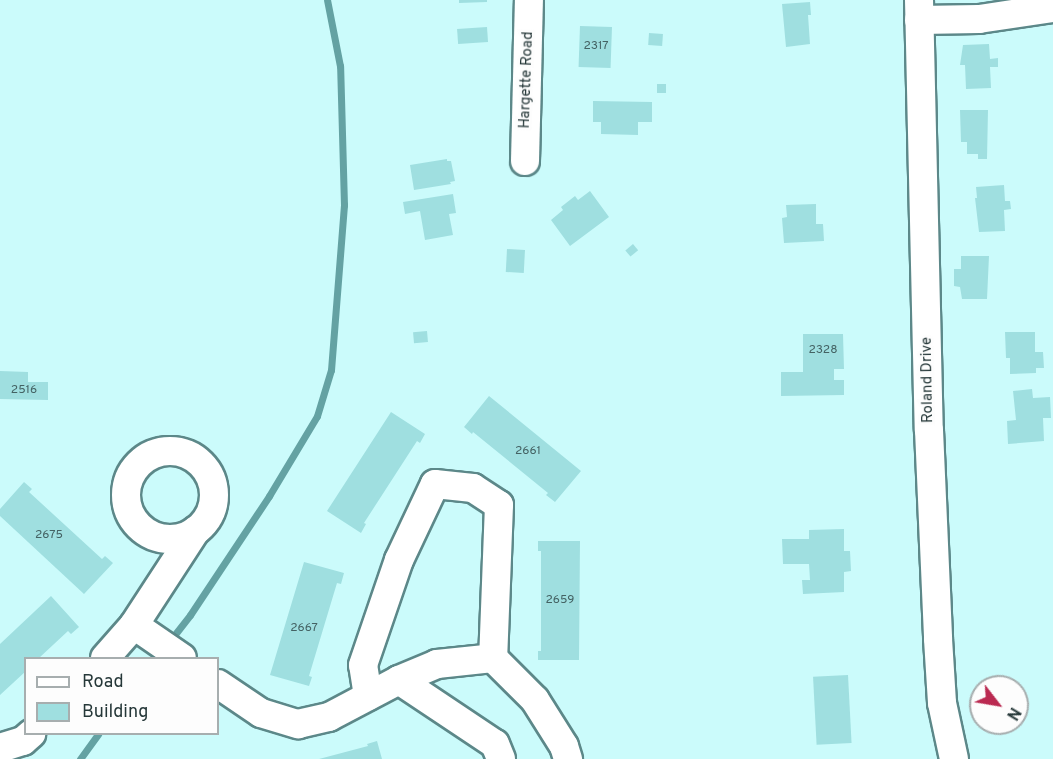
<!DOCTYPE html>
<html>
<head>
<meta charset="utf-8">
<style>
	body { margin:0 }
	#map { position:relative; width:1053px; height:759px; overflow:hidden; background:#cbfbfb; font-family:Overpass,sans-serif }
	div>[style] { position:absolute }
	.stream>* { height:7px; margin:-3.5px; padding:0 3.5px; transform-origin:3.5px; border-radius:3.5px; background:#64a2a3 }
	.building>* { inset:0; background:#9fdfe0; transform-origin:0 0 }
	.roads { filter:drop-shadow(2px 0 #5c8889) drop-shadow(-2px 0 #5c8889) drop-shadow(0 2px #5c8889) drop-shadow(0 -2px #5c8889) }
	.minor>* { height:28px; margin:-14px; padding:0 14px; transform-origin:14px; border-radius:14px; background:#fff }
	.minor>.ring { margin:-14px; padding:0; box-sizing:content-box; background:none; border:28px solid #fff; border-radius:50% }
	span { translate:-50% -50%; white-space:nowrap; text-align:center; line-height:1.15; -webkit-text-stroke:6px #fdfdfd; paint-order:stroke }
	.number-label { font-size:12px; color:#446263 }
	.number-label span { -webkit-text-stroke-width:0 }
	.street-label { font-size:15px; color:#263839 }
	.legend { position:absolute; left:24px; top:657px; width:195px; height:78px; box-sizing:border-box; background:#fdfdfd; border:2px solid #a7aeaf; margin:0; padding:8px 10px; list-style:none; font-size:18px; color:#263839 }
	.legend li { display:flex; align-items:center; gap:12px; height:30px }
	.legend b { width:30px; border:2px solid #a7aeaf }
	.north { position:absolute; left:969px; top:675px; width:60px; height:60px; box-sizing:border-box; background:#fdfdfd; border:2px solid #a7aeaf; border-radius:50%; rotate:121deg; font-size:16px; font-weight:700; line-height:24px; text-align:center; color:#263839 }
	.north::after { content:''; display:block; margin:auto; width:21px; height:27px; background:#ba2a51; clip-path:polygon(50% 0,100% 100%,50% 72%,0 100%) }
</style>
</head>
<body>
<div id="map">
	<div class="stream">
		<i style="left:176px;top:633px;width:23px;rotate:-52deg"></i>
		<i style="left:190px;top:615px;width:143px;rotate:-56.4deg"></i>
		<i style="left:269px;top:496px;width:93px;rotate:-59deg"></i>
		<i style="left:317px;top:416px;width:48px;rotate:-73.1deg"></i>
		<i style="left:331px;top:370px;width:166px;rotate:-85.5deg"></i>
		<i style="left:344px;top:205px;width:139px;rotate:-91.6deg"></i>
		<i style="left:340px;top:66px;width:67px;rotate:-101.1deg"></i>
		<i style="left:80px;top:759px;width:31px;rotate:-54deg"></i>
	</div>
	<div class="building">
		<i style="clip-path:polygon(459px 0,487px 0,487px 2px,459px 3px)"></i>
		<i style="clip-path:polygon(810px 2px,811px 15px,808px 15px,810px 44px,786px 47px,782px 4px)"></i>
		<i style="left:580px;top:26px;width:32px;height:41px;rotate:2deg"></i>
		<i style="left:487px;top:27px;width:15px;height:30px;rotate:86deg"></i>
		<i style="left:649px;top:33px;width:14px;height:12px;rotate:4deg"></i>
		<i style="clip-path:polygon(989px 44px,990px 59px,998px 58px,998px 67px,990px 67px,991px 88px,966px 89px,965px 65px,960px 65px,963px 45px)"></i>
		<i style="left:657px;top:84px;width:9px;height:9px"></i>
		<i style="clip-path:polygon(593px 101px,652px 102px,652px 122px,638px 122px,638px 135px,601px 134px,601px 122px,593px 122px)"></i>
		<i style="clip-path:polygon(960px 110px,988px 110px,987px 159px,978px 159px,978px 154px,967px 154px,967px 142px,961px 142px)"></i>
		<i style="clip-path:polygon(447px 159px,447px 161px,451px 161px,455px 181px,450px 182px,451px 184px,414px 190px,410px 165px)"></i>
		<i style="clip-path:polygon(1004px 185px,1005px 201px,1010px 201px,1011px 209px,1004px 210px,1005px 231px,979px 232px,975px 198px,977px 198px,976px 187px)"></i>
		<i style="clip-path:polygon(590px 191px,609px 217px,570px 246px,551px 220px,563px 210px,561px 207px,575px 196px,578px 200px)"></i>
		<i style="clip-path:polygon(453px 194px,456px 213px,449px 214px,453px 235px,425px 240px,420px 211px,405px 214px,403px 202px)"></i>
		<i style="clip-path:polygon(816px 204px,816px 224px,823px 224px,824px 241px,784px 243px,782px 218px,787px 217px,786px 205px)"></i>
		<i style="left:633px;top:244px;width:8px;height:10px;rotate:50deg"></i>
		<i style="left:507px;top:249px;width:18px;height:23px;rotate:3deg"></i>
		<i style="clip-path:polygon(961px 256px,989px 256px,987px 299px,962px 299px,960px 287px,954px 286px,954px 269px,961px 269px)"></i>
		<i style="left:427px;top:331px;width:11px;height:14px;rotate:85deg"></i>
		<i style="clip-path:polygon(1005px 332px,1035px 332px,1035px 352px,1043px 352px,1044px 368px,1036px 368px,1036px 373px,1010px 374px,1010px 358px,1006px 358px)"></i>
		<i style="clip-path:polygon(803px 334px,843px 334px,844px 369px,834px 369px,834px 380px,844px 380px,844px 395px,781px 396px,781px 372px,803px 372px)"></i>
		<i style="clip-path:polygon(0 371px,28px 372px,28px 382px,48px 382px,48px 400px,0 399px)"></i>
		<i style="clip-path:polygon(1032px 389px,1033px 398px,1050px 397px,1051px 418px,1043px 418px,1044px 441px,1008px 444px,1007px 421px,1016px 420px,1013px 391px)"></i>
		<i style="clip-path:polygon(489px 396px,581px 471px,555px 502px,546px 495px,548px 493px,473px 432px,472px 434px,464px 427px)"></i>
		<i style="clip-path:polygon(391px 412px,425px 434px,420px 443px,417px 441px,364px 523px,366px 524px,361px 533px,327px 511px)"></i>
		<i style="clip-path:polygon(24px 482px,32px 489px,29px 492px,102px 559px,105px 556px,113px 563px,84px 594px,0 516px,0 509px)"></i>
		<i style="clip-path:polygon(844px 529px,844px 551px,850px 551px,851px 571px,844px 572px,844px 592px,803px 594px,802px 580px,810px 580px,809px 564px,783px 564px,782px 539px,809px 539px,809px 530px)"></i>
		<i style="clip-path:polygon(538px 541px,580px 541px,579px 660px,538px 660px,538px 651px,541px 651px,541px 551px,538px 551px)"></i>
		<i style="clip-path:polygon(304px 562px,344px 573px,341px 584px,337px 583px,309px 676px,312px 677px,309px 686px,270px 675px)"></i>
		<i style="clip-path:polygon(51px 596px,79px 627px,71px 634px,68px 631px,39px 658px,26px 658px,26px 671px,0 695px,0 644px)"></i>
		<i style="left:848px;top:675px;width:68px;height:35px;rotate:87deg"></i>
		<i style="clip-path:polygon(377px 741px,382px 759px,319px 759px,368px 746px,367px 744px)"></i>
	</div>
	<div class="roads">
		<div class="minor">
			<i style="left:919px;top:0;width:430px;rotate:88.7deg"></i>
			<i style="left:929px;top:430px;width:209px;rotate:87.5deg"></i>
			<i style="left:938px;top:639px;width:64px;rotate:86.4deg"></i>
			<i style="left:942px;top:703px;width:57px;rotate:77.9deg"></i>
			<i style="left:919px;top:20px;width:60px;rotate:-1deg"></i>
			<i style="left:979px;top:19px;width:75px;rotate:-8.5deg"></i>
			<i style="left:525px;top:161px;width:161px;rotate:-88.6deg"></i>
			<i class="ring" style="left:126px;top:451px;width:60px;height:60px"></i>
			<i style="left:134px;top:625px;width:113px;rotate:-56.9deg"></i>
			<i style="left:105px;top:658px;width:44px;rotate:-48.7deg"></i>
			<i style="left:134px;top:625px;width:58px;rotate:34.5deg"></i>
			<i style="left:399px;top:680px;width:41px;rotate:-22.8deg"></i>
			<i style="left:437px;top:664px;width:56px;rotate:-6.1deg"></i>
			<i style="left:218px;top:684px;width:52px;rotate:34deg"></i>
			<i style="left:261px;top:713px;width:39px;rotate:17deg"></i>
			<i style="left:298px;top:724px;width:32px;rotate:-13deg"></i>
			<i style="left:329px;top:717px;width:79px;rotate:-27.9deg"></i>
			<i style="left:399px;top:680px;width:115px;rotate:33.7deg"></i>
			<i style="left:495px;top:744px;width:16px;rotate:68deg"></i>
			<i style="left:368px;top:696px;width:31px;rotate:-99deg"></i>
			<i style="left:363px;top:665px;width:111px;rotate:-71.1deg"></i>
			<i style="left:399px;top:560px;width:84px;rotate:-64.7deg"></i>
			<i style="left:435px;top:484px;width:38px;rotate:6deg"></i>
			<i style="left:473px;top:488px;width:31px;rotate:33deg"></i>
			<i style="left:499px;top:505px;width:153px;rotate:92.2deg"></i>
			<i style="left:493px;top:658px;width:59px;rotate:45deg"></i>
			<i style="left:535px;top:700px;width:54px;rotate:57.8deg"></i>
			<i style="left:564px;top:746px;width:14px;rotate:73deg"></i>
			<i style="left:0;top:748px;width:24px;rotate:-17deg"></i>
			<i style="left:23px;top:741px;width:11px;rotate:-41deg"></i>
		</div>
	</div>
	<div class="number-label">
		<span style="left:596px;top:47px">2317</span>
		<span style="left:823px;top:351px">2328</span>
		<span style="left:24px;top:391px">2516</span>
		<span style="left:528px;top:452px">2661</span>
		<span style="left:49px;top:536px">2675</span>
		<span style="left:560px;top:601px">2659</span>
		<span style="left:304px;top:629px">2667</span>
	</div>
	<div class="street-label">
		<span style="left:527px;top:80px;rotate:-88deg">Hargette Road</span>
		<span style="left:928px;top:380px;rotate:-91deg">Roland Drive</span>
	</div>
	<ul class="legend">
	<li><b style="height:8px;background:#fff"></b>Road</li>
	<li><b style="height:16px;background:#9fdfe0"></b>Building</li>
	</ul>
	<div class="north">N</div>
</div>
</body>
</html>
